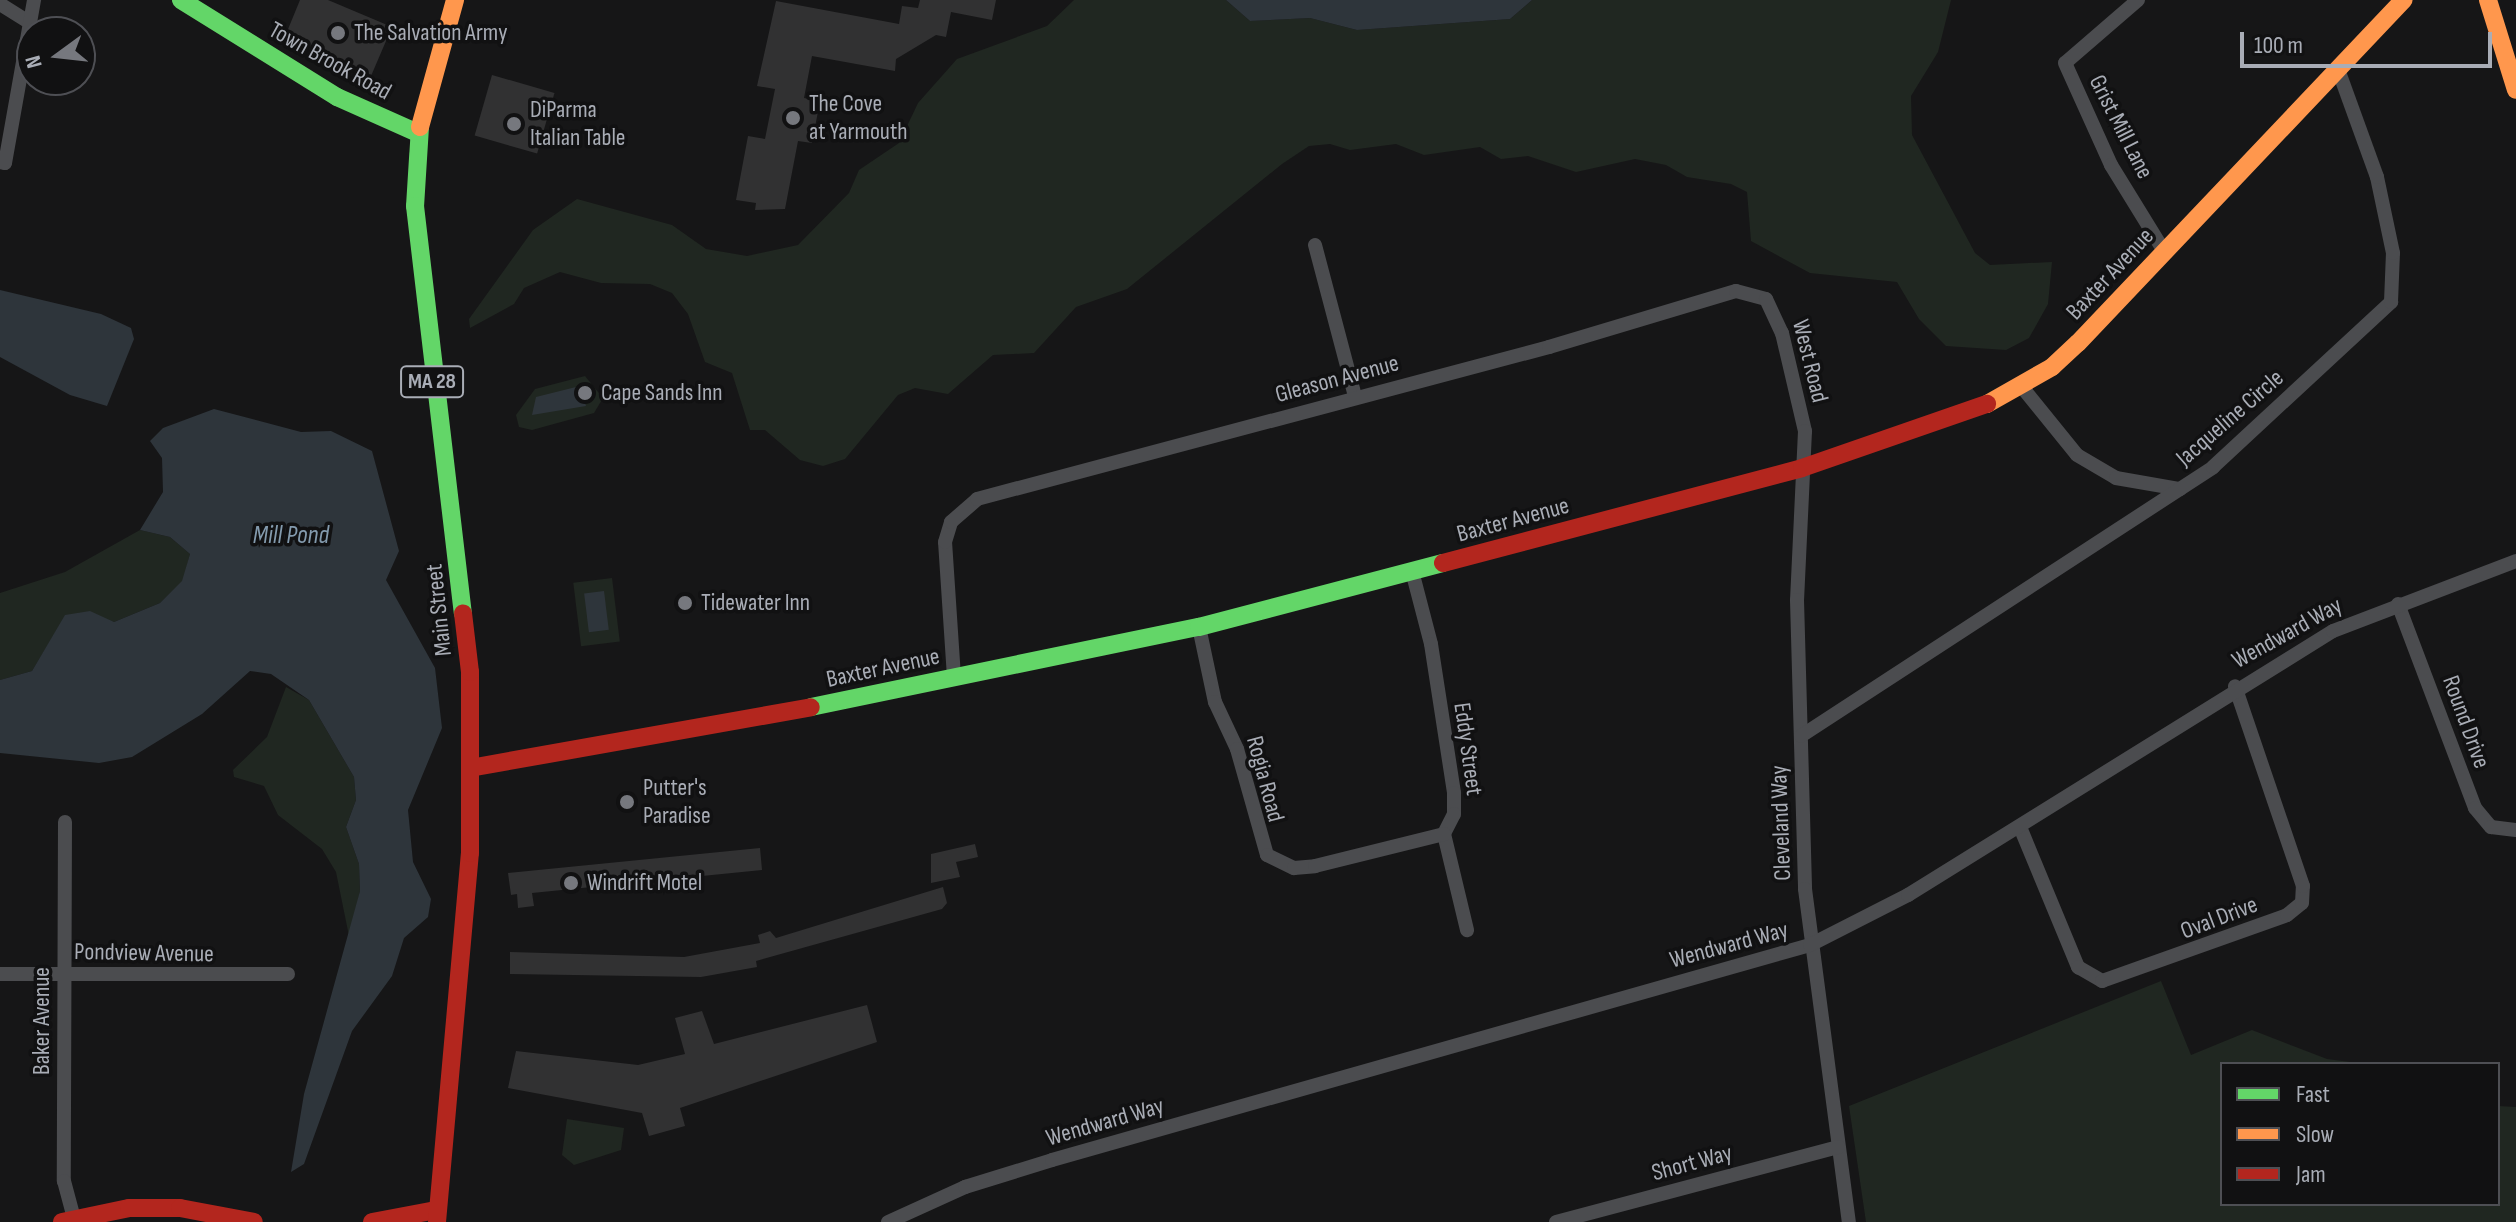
<!DOCTYPE html>
<html>
<head>
<meta charset="utf-8">
<style>
	body { margin:0 }
	#map { position:relative; width:2516px; height:1222px; overflow:hidden; background:#161617; font-family:"Sofia Sans Condensed",sans-serif }
	div>[style] { position:absolute }
	.green>* { inset:0; background:#202721; transform-origin:0 0 }
	.water>* { inset:0; background:#2e353b; transform-origin:0 0 }
	.building>* { inset:0; background:#313132; transform-origin:0 0 }
	.street>* { height:14px; margin:-7px; padding:0 7px; transform-origin:7px; border-radius:7px; background:#4b4c4f }
	.fast>* { height:18px; margin:-9px; padding:0 9px; transform-origin:9px; border-radius:9px; background:#63d668 }
	.slow>* { height:18px; margin:-9px; padding:0 9px; transform-origin:9px; border-radius:9px; background:#ff974d }
	.jam>* { height:18px; margin:-9px; padding:0 9px; transform-origin:9px; border-radius:9px; background:#b3261e }
	.dots>* { width:22px; height:22px; translate:-50% -50%; box-sizing:border-box; border:4px solid #111112; border-radius:50% }
	span { translate:-50% -50%; white-space:nowrap; text-align:center; line-height:1.15; -webkit-text-stroke:7px #111112; paint-order:stroke }
	.shield-label span { padding:2px 6px; background:#111112; border:2px solid; border-radius:6px; -webkit-text-stroke-width:0 }
	.shield-label { font-size:22px; color:#a9adb6; font-weight:700 }
	.poi-label { font-size:24px; color:#a9adb6 }
	.left { translate:0 -50%; text-align:left }
	.street-label { font-size:24px; color:#a9adb6 }
	.water-label { font-size:26px; color:#839aad; font-style:italic }
	.legend { position:absolute; left:2220px; top:1062px; width:280px; height:144px; box-sizing:border-box; background:#111112; border:2px solid #4e4f54; margin:0; padding:10px 14px; list-style:none; font-size:24px; color:#a9adb6 }
	.legend li { display:flex; align-items:center; gap:16px; height:40px }
	.legend b { width:40px; border:2px solid #4e4f54 }
	.north { position:absolute; left:16px; top:16px; width:80px; height:80px; box-sizing:border-box; background:#111112; border:2px solid #4e4f54; border-radius:50%; rotate:255deg; font-size:22px; font-weight:700; line-height:32px; text-align:center; color:#a9adb6 }
	.north::after { content:''; display:block; margin:auto; width:28px; height:36px; background:#76787e; clip-path:polygon(50% 0,100% 100%,50% 72%,0 100%) }
	.scale { position:absolute; left:2240px; top:32px; width:252px; height:36px; box-sizing:border-box; border:4px solid #a9adb6; border-top:0; padding-left:10px; font-size:24px; line-height:28px; white-space:nowrap; color:#a9adb6; -webkit-text-stroke:6px #111112; paint-order:stroke }
</style>
</head>
<body>
<div id="map">
	<div class="green">
		<i style="clip-path:polygon(1074px 0,1226px 0,1250px 21px,1310px 18px,1357px 30px,1510px 19px,1532px 0,1951px 0,1938px 52px,1911px 96px,1912px 135px,1975px 253px,1990px 265px,2052px 262px,2048px 304px,2029px 338px,2006px 350px,1946px 346px,1919px 319px,1897px 282px,1810px 273px,1751px 241px,1747px 192px,1731px 184px,1687px 177px,1666px 165px,1635px 159px,1576px 172px,1528px 156px,1501px 159px,1480px 147px,1424px 155px,1396px 144px,1350px 150px,1330px 144px,1309px 146px,1282px 164px,1127px 289px,1076px 307px,1034px 353px,993px 355px,948px 394px,915px 388px,898px 395px,845px 459px,823px 466px,800px 460px,765px 430px,750px 430px,732px 373px,705px 362px,688px 314px,672px 293px,650px 284px,601px 283px,560px 272px,524px 288px,514px 304px,470px 328px,469px 319px,533px 230px,577px 199px,672px 225px,706px 249px,747px 256px,798px 245px,849px 193px,859px 170px,899px 143px,918px 103px,957px 59px,1047px 26px)"></i>
		<i style="clip-path:polygon(585px 376px,603px 398px,594px 413px,532px 430px,519px 427px,516px 415px,535px 389px)"></i>
		<i style="clip-path:polygon(140px 530px,170px 537px,190px 554px,183px 581px,160px 603px,114px 622px,66px 615px,32px 671px,0 680px,0 593px,65px 572px)"></i>
		<i style="left:612px;top:578px;width:64px;height:39px;rotate:83deg"></i>
		<i style="clip-path:polygon(286px 687px,309px 700px,354px 777px,356px 800px,346px 827px,359px 864px,360px 891px,350px 941px,336px 872px,322px 849px,278px 815px,264px 786px,234px 777px,233px 770px,267px 737px)"></i>
		<i style="clip-path:polygon(2161px 981px,2191px 1055px,2252px 1030px,2327px 1059px,2366px 1064px,2222px 1064px,2222px 1204px,2498px 1204px,2498px 1106px,2516px 1107px,2516px 1222px,1866px 1222px,1849px 1106px)"></i>
		<i style="clip-path:polygon(567px 1119px,624px 1128px,621px 1150px,574px 1165px,562px 1155px)"></i>
	</div>
	<div class="water">
		<i style="clip-path:polygon(1226px 0,1532px 0,1510px 19px,1357px 30px,1310px 18px,1250px 21px)"></i>
		<i style="clip-path:polygon(0 290px,101px 314px,131px 328px,134px 339px,107px 406px,70px 395px,0 357px)"></i>
		<i style="clip-path:polygon(580px 386px,586px 406px,532px 415px,536px 397px)"></i>
		<i style="clip-path:polygon(214px 409px,301px 432px,331px 431px,372px 451px,399px 551px,386px 580px,435px 668px,442px 728px,408px 810px,413px 862px,431px 899px,428px 917px,404px 938px,392px 976px,352px 1031px,304px 1164px,291px 1172px,304px 1094px,360px 891px,359px 864px,346px 827px,356px 800px,354px 777px,309px 700px,271px 674px,250px 671px,202px 714px,132px 757px,99px 763px,0 753px,0 680px,32px 671px,65px 615px,90px 611px,114px 622px,160px 603px,182px 581px,190px 554px,170px 537px,140px 530px,163px 492px,162px 458px,150px 441px,163px 428px)"></i>
		<i style="left:604px;top:591px;width:39px;height:20px;rotate:83deg"></i>
	</div>
	<div class="building">
		<i style="clip-path:polygon(300px 0,328px 0,392px 27px,371px 76px,284px 39px)"></i>
		<i style="clip-path:polygon(920px 0,996px 0,992px 20px,951px 12px,946px 37px,936px 35px,896px 59px,895px 71px,812px 56px,804px 98px,820px 101px,812px 143px,798px 141px,785px 209px,755px 210px,756px 203px,736px 200px,748px 136px,765px 139px,775px 89px,757px 86px,776px 1px,899px 24px,902px 6px,918px 8px)"></i>
		<i style="left:492px;top:75px;width:65px;height:63px;rotate:16deg"></i>
		<i style="clip-path:polygon(975px 844px,978px 857px,956px 862px,960px 877px,931px 883px,931px 854px)"></i>
		<i style="clip-path:polygon(760px 848px,762px 870px,532px 893px,534px 906px,518px 908px,517px 894px,511px 895px,508px 873px)"></i>
		<i style="clip-path:polygon(943px 887px,947px 903px,942px 909px,756px 961px,757px 967px,701px 977px,510px 974px,510px 952px,684px 957px,760px 943px,758px 935px,770px 931px,776px 938px)"></i>
		<i style="clip-path:polygon(867px 1005px,877px 1042px,680px 1108px,685px 1126px,649px 1136px,642px 1113px,508px 1088px,516px 1051px,638px 1065px,685px 1054px,675px 1018px,702px 1011px,714px 1044px)"></i>
	</div>
	<div class="street">
		<i style="left:2138px;top:0;width:96px;rotate:139.2deg"></i>
		<i style="left:2065px;top:63px;width:112px;rotate:65.7deg"></i>
		<i style="left:2111px;top:165px;width:101px;rotate:58.4deg"></i>
		<i style="left:0;top:4px;width:36px;rotate:32deg"></i>
		<i style="left:0;top:162px;width:5px;rotate:11deg"></i>
		<i style="left:5px;top:163px;width:166px;rotate:-79.9deg"></i>
		<i style="left:1315px;top:245px;width:156px;rotate:75.2deg"></i>
		<i style="left:2022px;top:387px;width:87px;rotate:51deg"></i>
		<i style="left:2077px;top:455px;width:45px;rotate:30.5deg"></i>
		<i style="left:2116px;top:478px;width:65px;rotate:9.8deg"></i>
		<i style="left:1412px;top:571px;width:75px;rotate:75.4deg"></i>
		<i style="left:1431px;top:644px;width:151px;rotate:81.2deg"></i>
		<i style="left:1454px;top:793px;width:21px;rotate:90deg"></i>
		<i style="left:1454px;top:814px;width:22px;rotate:117deg"></i>
		<i style="left:1444px;top:834px;width:99px;rotate:76.5deg"></i>
		<i style="left:2398px;top:604px;width:218px;rotate:69.3deg"></i>
		<i style="left:2475px;top:808px;width:25px;rotate:50deg"></i>
		<i style="left:2491px;top:827px;width:25px;rotate:7deg"></i>
		<i style="left:1199px;top:627px;width:77px;rotate:78deg"></i>
		<i style="left:1215px;top:702px;width:52px;rotate:64.9deg"></i>
		<i style="left:1237px;top:749px;width:110px;rotate:74.2deg"></i>
		<i style="left:1267px;top:855px;width:30px;rotate:26deg"></i>
		<i style="left:1294px;top:868px;width:21px;rotate:-5deg"></i>
		<i style="left:1315px;top:866px;width:133px;rotate:-13.9deg"></i>
		<i style="left:954px;top:677px;width:135px;rotate:-93.8deg"></i>
		<i style="left:945px;top:542px;width:21px;rotate:-73deg"></i>
		<i style="left:951px;top:522px;width:35px;rotate:-41deg"></i>
		<i style="left:977px;top:499px;width:592px;rotate:-14.88deg"></i>
		<i style="left:1549px;top:347px;width:195px;rotate:-16.7deg"></i>
		<i style="left:1736px;top:291px;width:31px;rotate:15deg"></i>
		<i style="left:1766px;top:299px;width:38px;rotate:65deg"></i>
		<i style="left:1782px;top:333px;width:101px;rotate:76.8deg"></i>
		<i style="left:1805px;top:431px;width:169px;rotate:92.7deg"></i>
		<i style="left:1797px;top:600px;width:289px;rotate:88.4deg"></i>
		<i style="left:1805px;top:889px;width:336px;rotate:82.5deg"></i>
		<i style="left:1801px;top:736px;width:492px;rotate:-33.1deg"></i>
		<i style="left:2213px;top:467px;width:243px;rotate:-42.8deg"></i>
		<i style="left:2391px;top:302px;width:49px;rotate:-87.7deg"></i>
		<i style="left:2393px;top:253px;width:78px;rotate:-101.9deg"></i>
		<i style="left:2377px;top:177px;width:115px;rotate:-109.9deg"></i>
		<i style="left:65px;top:822px;width:359px;rotate:90.2deg"></i>
		<i style="left:64px;top:1181px;width:38px;rotate:75deg"></i>
		<i style="left:2020px;top:827px;width:152px;rotate:67.5deg"></i>
		<i style="left:2078px;top:967px;width:28px;rotate:30deg"></i>
		<i style="left:2102px;top:981px;width:196px;rotate:-19.6deg"></i>
		<i style="left:2287px;top:915px;width:19px;rotate:-39deg"></i>
		<i style="left:2302px;top:903px;width:17px;rotate:-87deg"></i>
		<i style="left:2303px;top:886px;width:211px;rotate:-108.8deg"></i>
		<i style="left:0;top:974px;width:288px"></i>
		<i style="left:888px;top:1222px;width:85px;rotate:-24.4deg"></i>
		<i style="left:965px;top:1187px;width:91px;rotate:-17.2deg"></i>
		<i style="left:1052px;top:1160px;width:788px;rotate:-15.84deg"></i>
		<i style="left:1810px;top:945px;width:110px;rotate:-27deg"></i>
		<i style="left:1908px;top:895px;width:500px;rotate:-31.85deg"></i>
		<i style="left:2333px;top:631px;width:196px;rotate:-20.9deg"></i>
		<i style="left:1556px;top:1222px;width:292px;rotate:-14.9deg"></i>
	</div>
	<div class="fast">
		<i style="left:181px;top:0;width:184px;rotate:31.9deg"></i>
		<i style="left:337px;top:97px;width:89px;rotate:24deg"></i>
		<i style="left:420px;top:127px;width:79px;rotate:93.6deg"></i>
		<i style="left:415px;top:206px;width:410px;rotate:83.3deg"></i>
		<i style="left:811px;top:707px;width:396px;rotate:-11.7deg"></i>
		<i style="left:1199px;top:627px;width:252px;rotate:-14.7deg"></i>
	</div>
	<div class="slow">
		<i style="left:2488px;top:0;width:94px;rotate:72.7deg"></i>
		<i style="left:420px;top:127px;width:132px;rotate:-74.6deg"></i>
		<i style="left:1987px;top:404px;width:75px;rotate:-29.6deg"></i>
		<i style="left:2052px;top:367px;width:35px;rotate:-43deg"></i>
		<i style="left:2078px;top:343px;width:473px;rotate:-46.5deg"></i>
	</div>
	<div class="jam">
		<i style="left:1443px;top:563px;width:371px;rotate:-14.8deg"></i>
		<i style="left:1802px;top:468px;width:196px;rotate:-19.1deg"></i>
		<i style="left:470px;top:768px;width:346px;rotate:-10.1deg"></i>
		<i style="left:62px;top:1222px;width:68px;rotate:-11.8deg"></i>
		<i style="left:129px;top:1208px;width:51px"></i>
		<i style="left:180px;top:1208px;width:75px;rotate:10.7deg"></i>
		<i style="left:372px;top:1222px;width:66px;rotate:-10.5deg"></i>
		<i style="left:437px;top:1222px;width:370px;rotate:-84.9deg"></i>
		<i style="left:470px;top:853px;width:181px;rotate:-90deg"></i>
		<i style="left:470px;top:672px;width:59px;rotate:-96.8deg"></i>
	</div>
	<div class="dots">
		<i style="left:338px;top:33px;background:#76787e"></i>
		<i style="left:793px;top:118px;background:#76787e"></i>
		<i style="left:514px;top:124px;background:#76787e"></i>
		<i style="left:585px;top:393px;background:#76787e"></i>
		<i style="left:685px;top:603px;background:#76787e"></i>
		<i style="left:627px;top:802px;background:#76787e"></i>
		<i style="left:571px;top:883px;background:#76787e"></i>
	</div>
	<div class="shield-label">
		<span style="left:432px;top:382px">MA 28</span>
	</div>
	<div class="poi-label">
		<span class="left" style="left:354px;top:33px">The Salvation Army</span>
		<span class="left" style="left:809px;top:118px">The Cove<br>at Yarmouth</span>
		<span class="left" style="left:530px;top:124px">DiParma<br>Italian Table</span>
		<span class="left" style="left:601px;top:393px">Cape Sands Inn</span>
		<span class="left" style="left:701px;top:603px">Tidewater Inn</span>
		<span class="left" style="left:643px;top:802px">Putter's<br>Paradise</span>
		<span class="left" style="left:587px;top:883px">Windrift Motel</span>
	</div>
	<div class="street-label">
		<span style="left:330px;top:61px;rotate:29deg">Town Brook Road</span>
		<span style="left:2121px;top:127px;rotate:63deg">Grist Mill Lane</span>
		<span style="left:2110px;top:274px;rotate:-47deg">Baxter Avenue</span>
		<span style="left:1810px;top:361px;rotate:76deg">West Road</span>
		<span style="left:1337px;top:379px;rotate:-15deg">Gleason Avenue</span>
		<span style="left:2230px;top:418px;rotate:-41deg">Jacqueline Circle</span>
		<span style="left:1513px;top:520px;rotate:-15deg">Baxter Avenue</span>
		<span style="left:439px;top:610px;rotate:-96deg">Main Street</span>
		<span style="left:2287px;top:633px;rotate:-29deg">Wendward Way</span>
		<span style="left:883px;top:668px;rotate:-12deg">Baxter Avenue</span>
		<span style="left:2466px;top:722px;rotate:70deg">Round Drive</span>
		<span style="left:1468px;top:749px;rotate:82deg">Eddy Street</span>
		<span style="left:1265px;top:779px;rotate:75deg">Rogia Road</span>
		<span style="left:1781px;top:823px;rotate:-92deg">Cleveland Way</span>
		<span style="left:2219px;top:918px;rotate:-21deg">Oval Drive</span>
		<span style="left:1729px;top:945px;rotate:-15deg">Wendward Way</span>
		<span style="left:144px;top:953px;rotate:1deg">Pondview Avenue</span>
		<span style="left:42px;top:1021px;rotate:-90deg">Baker Avenue</span>
		<span style="left:1105px;top:1122px;rotate:-16deg">Wendward Way</span>
		<span style="left:1692px;top:1163px;rotate:-15deg">Short Way</span>
	</div>
	<div class="water-label">
		<span style="left:291px;top:536px">Mill Pond</span>
	</div>
	<ul class="legend">
	<li><b style="height:10px;background:#63d668"></b>Fast</li>
	<li><b style="height:10px;background:#ff974d"></b>Slow</li>
	<li><b style="height:10px;background:#b3261e"></b>Jam</li>
	</ul>
	<div class="north">N</div>
	<div class="scale">100 m</div>
</div>
</body>
</html>
